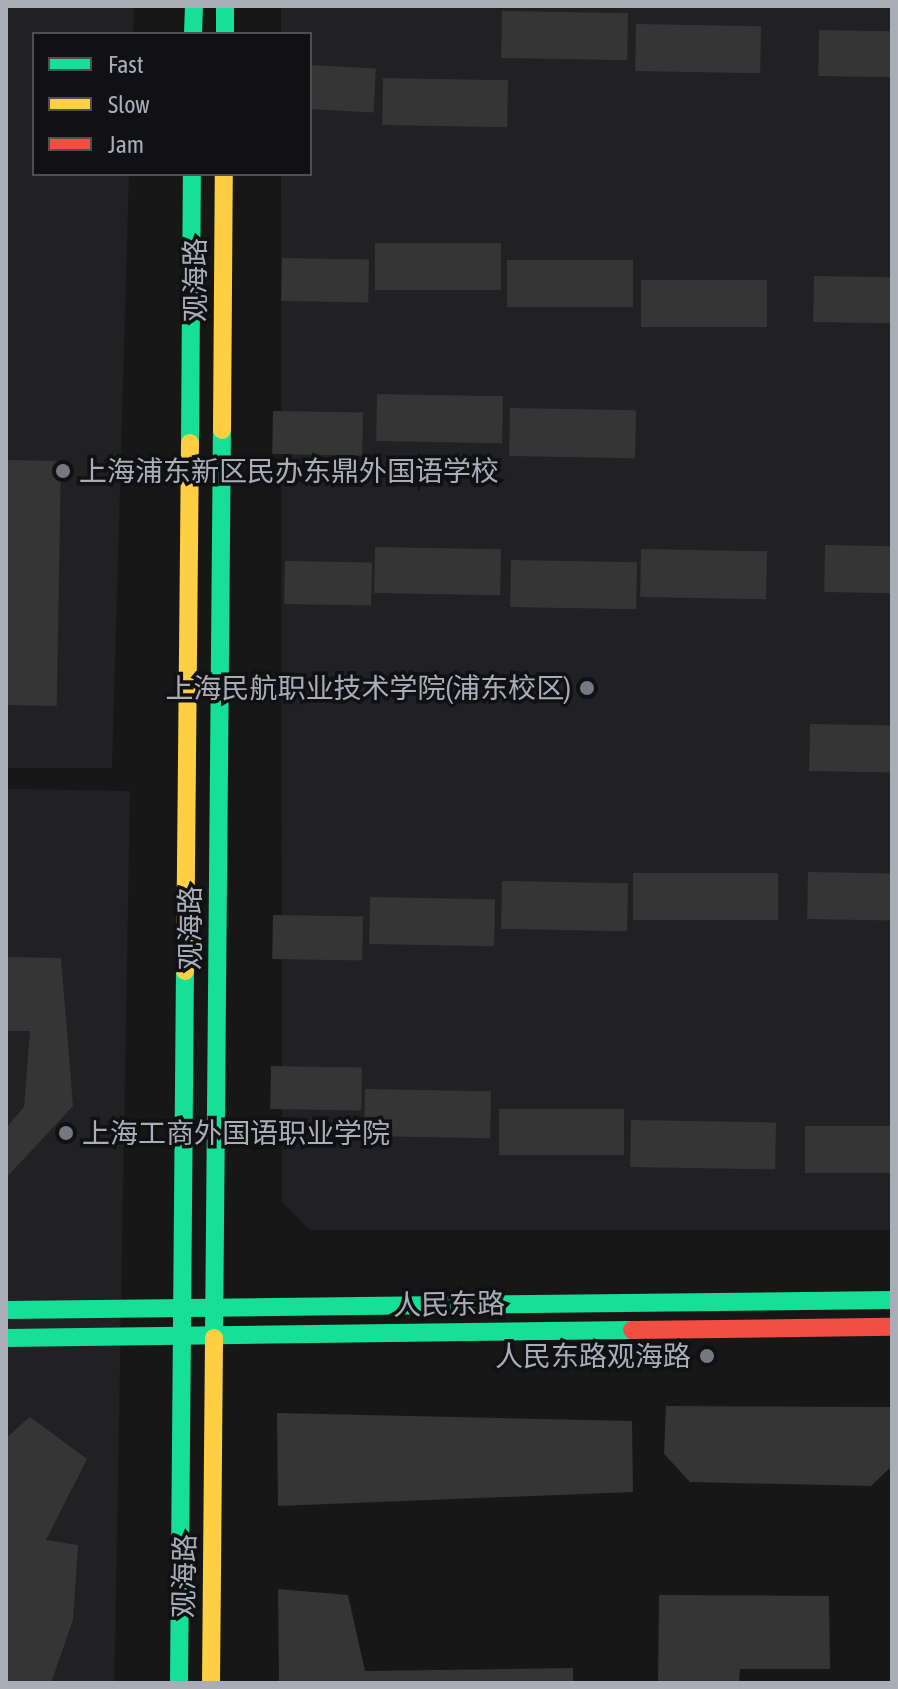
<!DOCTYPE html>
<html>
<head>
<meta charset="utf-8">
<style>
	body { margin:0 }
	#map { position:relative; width:898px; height:1689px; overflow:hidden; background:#171717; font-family:"Asap Condensed","Noto Sans SC",sans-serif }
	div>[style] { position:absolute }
	.built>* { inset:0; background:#212123; transform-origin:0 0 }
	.building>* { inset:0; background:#353536; transform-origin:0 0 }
	.fast>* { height:18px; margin:-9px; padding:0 9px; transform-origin:9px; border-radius:9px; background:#16e098 }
	.slow>* { height:18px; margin:-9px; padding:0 9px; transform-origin:9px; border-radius:9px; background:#ffcf43 }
	.jam>* { height:18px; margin:-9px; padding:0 9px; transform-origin:9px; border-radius:9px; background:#f24e42 }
	.dots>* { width:22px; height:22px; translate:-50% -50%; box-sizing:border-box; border:4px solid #111113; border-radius:50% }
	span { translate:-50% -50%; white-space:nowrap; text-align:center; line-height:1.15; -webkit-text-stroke:7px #111113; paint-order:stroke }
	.street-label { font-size:28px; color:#a8adb8 }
	.poi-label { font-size:28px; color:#a8adb8 }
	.left { translate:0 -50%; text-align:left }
	.right { translate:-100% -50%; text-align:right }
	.frame { position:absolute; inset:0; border:8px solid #a8adb8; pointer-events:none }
	.legend { position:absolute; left:32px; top:32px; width:280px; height:144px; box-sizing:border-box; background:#111113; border:2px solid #4d4f55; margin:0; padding:10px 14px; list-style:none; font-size:24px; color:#a8adb8 }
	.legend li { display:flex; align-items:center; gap:16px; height:40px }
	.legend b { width:40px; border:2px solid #4d4f55 }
</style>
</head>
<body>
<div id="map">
	<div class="built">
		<i style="clip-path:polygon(6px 6px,134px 6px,133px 34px,34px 34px,34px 174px,129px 174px,112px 768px,6px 768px)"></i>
		<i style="clip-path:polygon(281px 6px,892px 6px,892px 1230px,310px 1230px,282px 1202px,281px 174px,310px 174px,310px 34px,281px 34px)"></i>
		<i style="left:130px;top:791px;width:892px;height:124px;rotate:91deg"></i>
	</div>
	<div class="building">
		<i style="left:502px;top:11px;width:126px;height:47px;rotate:1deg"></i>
		<i style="left:636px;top:24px;width:125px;height:47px;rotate:1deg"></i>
		<i style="left:819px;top:30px;width:73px;height:46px;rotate:1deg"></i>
		<i style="left:310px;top:65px;width:66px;height:44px;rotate:3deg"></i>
		<i style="left:383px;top:78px;width:125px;height:47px;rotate:1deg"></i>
		<i style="left:375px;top:243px;width:126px;height:47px"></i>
		<i style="left:282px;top:258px;width:87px;height:43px;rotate:1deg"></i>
		<i style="left:507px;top:260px;width:126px;height:47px"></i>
		<i style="left:814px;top:276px;width:78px;height:46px;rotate:1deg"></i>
		<i style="left:641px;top:280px;width:126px;height:47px"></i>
		<i style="left:377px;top:394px;width:126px;height:47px;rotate:1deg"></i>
		<i style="left:510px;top:408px;width:126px;height:48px;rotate:1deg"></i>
		<i style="left:273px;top:411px;width:90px;height:43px;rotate:1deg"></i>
		<i style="left:6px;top:460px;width:55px;height:245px;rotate:1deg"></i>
		<i style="left:825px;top:545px;width:67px;height:47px;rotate:1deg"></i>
		<i style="left:375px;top:547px;width:126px;height:46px;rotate:1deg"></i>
		<i style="left:641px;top:549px;width:126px;height:48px;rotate:1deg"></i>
		<i style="left:511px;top:560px;width:126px;height:47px;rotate:1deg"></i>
		<i style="left:285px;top:561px;width:87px;height:43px;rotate:1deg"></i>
		<i style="left:810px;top:724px;width:82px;height:47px;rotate:1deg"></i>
		<i style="left:808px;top:872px;width:84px;height:47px;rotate:1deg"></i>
		<i style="left:633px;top:873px;width:145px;height:47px"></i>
		<i style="left:502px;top:881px;width:126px;height:48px;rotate:1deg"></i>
		<i style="left:370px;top:897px;width:125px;height:47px;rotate:1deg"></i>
		<i style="left:273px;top:915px;width:90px;height:44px;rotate:1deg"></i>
		<i style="clip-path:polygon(6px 957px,61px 958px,73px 1106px,6px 1178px,6px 1128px,24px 1107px,30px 1031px,6px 1031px)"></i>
		<i style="left:271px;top:1066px;width:91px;height:43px;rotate:1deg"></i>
		<i style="left:365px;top:1089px;width:126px;height:47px;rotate:1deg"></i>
		<i style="left:499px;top:1109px;width:125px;height:46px"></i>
		<i style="left:631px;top:1120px;width:145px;height:47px;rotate:1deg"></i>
		<i style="left:805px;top:1126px;width:87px;height:47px"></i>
		<i style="clip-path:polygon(666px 1406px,892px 1407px,892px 1466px,871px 1486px,690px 1482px,664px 1454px)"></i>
		<i style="clip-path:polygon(277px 1413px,632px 1421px,633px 1492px,278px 1506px)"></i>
		<i style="clip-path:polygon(30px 1417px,87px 1459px,46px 1540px,78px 1545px,73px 1620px,51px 1683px,6px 1683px,6px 1438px)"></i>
		<i style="clip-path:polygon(278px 1589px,348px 1595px,365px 1671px,573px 1668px,573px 1683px,279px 1683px)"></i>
		<i style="clip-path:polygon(659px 1595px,829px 1596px,830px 1669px,740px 1669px,739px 1683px,658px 1683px)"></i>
	</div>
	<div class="fast">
		<i style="left:225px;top:6px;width:28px;rotate:90deg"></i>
		<i style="left:193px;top:34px;width:28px;rotate:-88deg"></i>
		<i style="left:190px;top:443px;width:269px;rotate:-89.6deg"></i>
		<i style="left:6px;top:1310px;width:886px;rotate:-0.65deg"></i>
		<i style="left:6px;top:1338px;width:626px;rotate:-0.73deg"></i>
		<i style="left:214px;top:1338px;width:908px;rotate:-89.5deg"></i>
		<i style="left:179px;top:1683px;width:712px;rotate:-89.52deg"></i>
	</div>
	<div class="slow">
		<i style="left:222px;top:430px;width:256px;rotate:-89.6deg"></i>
		<i style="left:185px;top:971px;width:528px;rotate:-89.46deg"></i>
		<i style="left:211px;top:1683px;width:345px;rotate:-89.5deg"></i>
	</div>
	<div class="jam">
		<i style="left:632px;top:1330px;width:260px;rotate:-0.7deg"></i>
	</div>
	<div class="dots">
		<i style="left:63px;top:471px;background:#757880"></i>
		<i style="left:587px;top:688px;background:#757880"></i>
		<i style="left:66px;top:1133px;background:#757880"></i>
		<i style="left:707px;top:1356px;background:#757880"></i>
	</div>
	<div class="street-label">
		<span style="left:195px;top:280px;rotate:-90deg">观海路</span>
		<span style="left:190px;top:928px;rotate:-90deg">观海路</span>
		<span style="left:449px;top:1304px;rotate:-1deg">人民东路</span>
		<span style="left:184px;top:1576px;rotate:-89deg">观海路</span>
	</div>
	<div class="poi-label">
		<span class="left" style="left:79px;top:471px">上海浦东新区民办东鼎外国语学校</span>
		<span class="right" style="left:571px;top:688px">上海民航职业技术学院(浦东校区)</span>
		<span class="left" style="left:82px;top:1133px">上海工商外国语职业学院</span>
		<span class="right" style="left:691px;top:1356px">人民东路观海路</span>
	</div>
	<div class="frame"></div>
	<ul class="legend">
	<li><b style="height:10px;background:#16e098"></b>Fast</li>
	<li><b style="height:10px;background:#ffcf43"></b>Slow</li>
	<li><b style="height:10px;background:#f24e42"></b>Jam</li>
	</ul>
</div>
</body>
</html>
